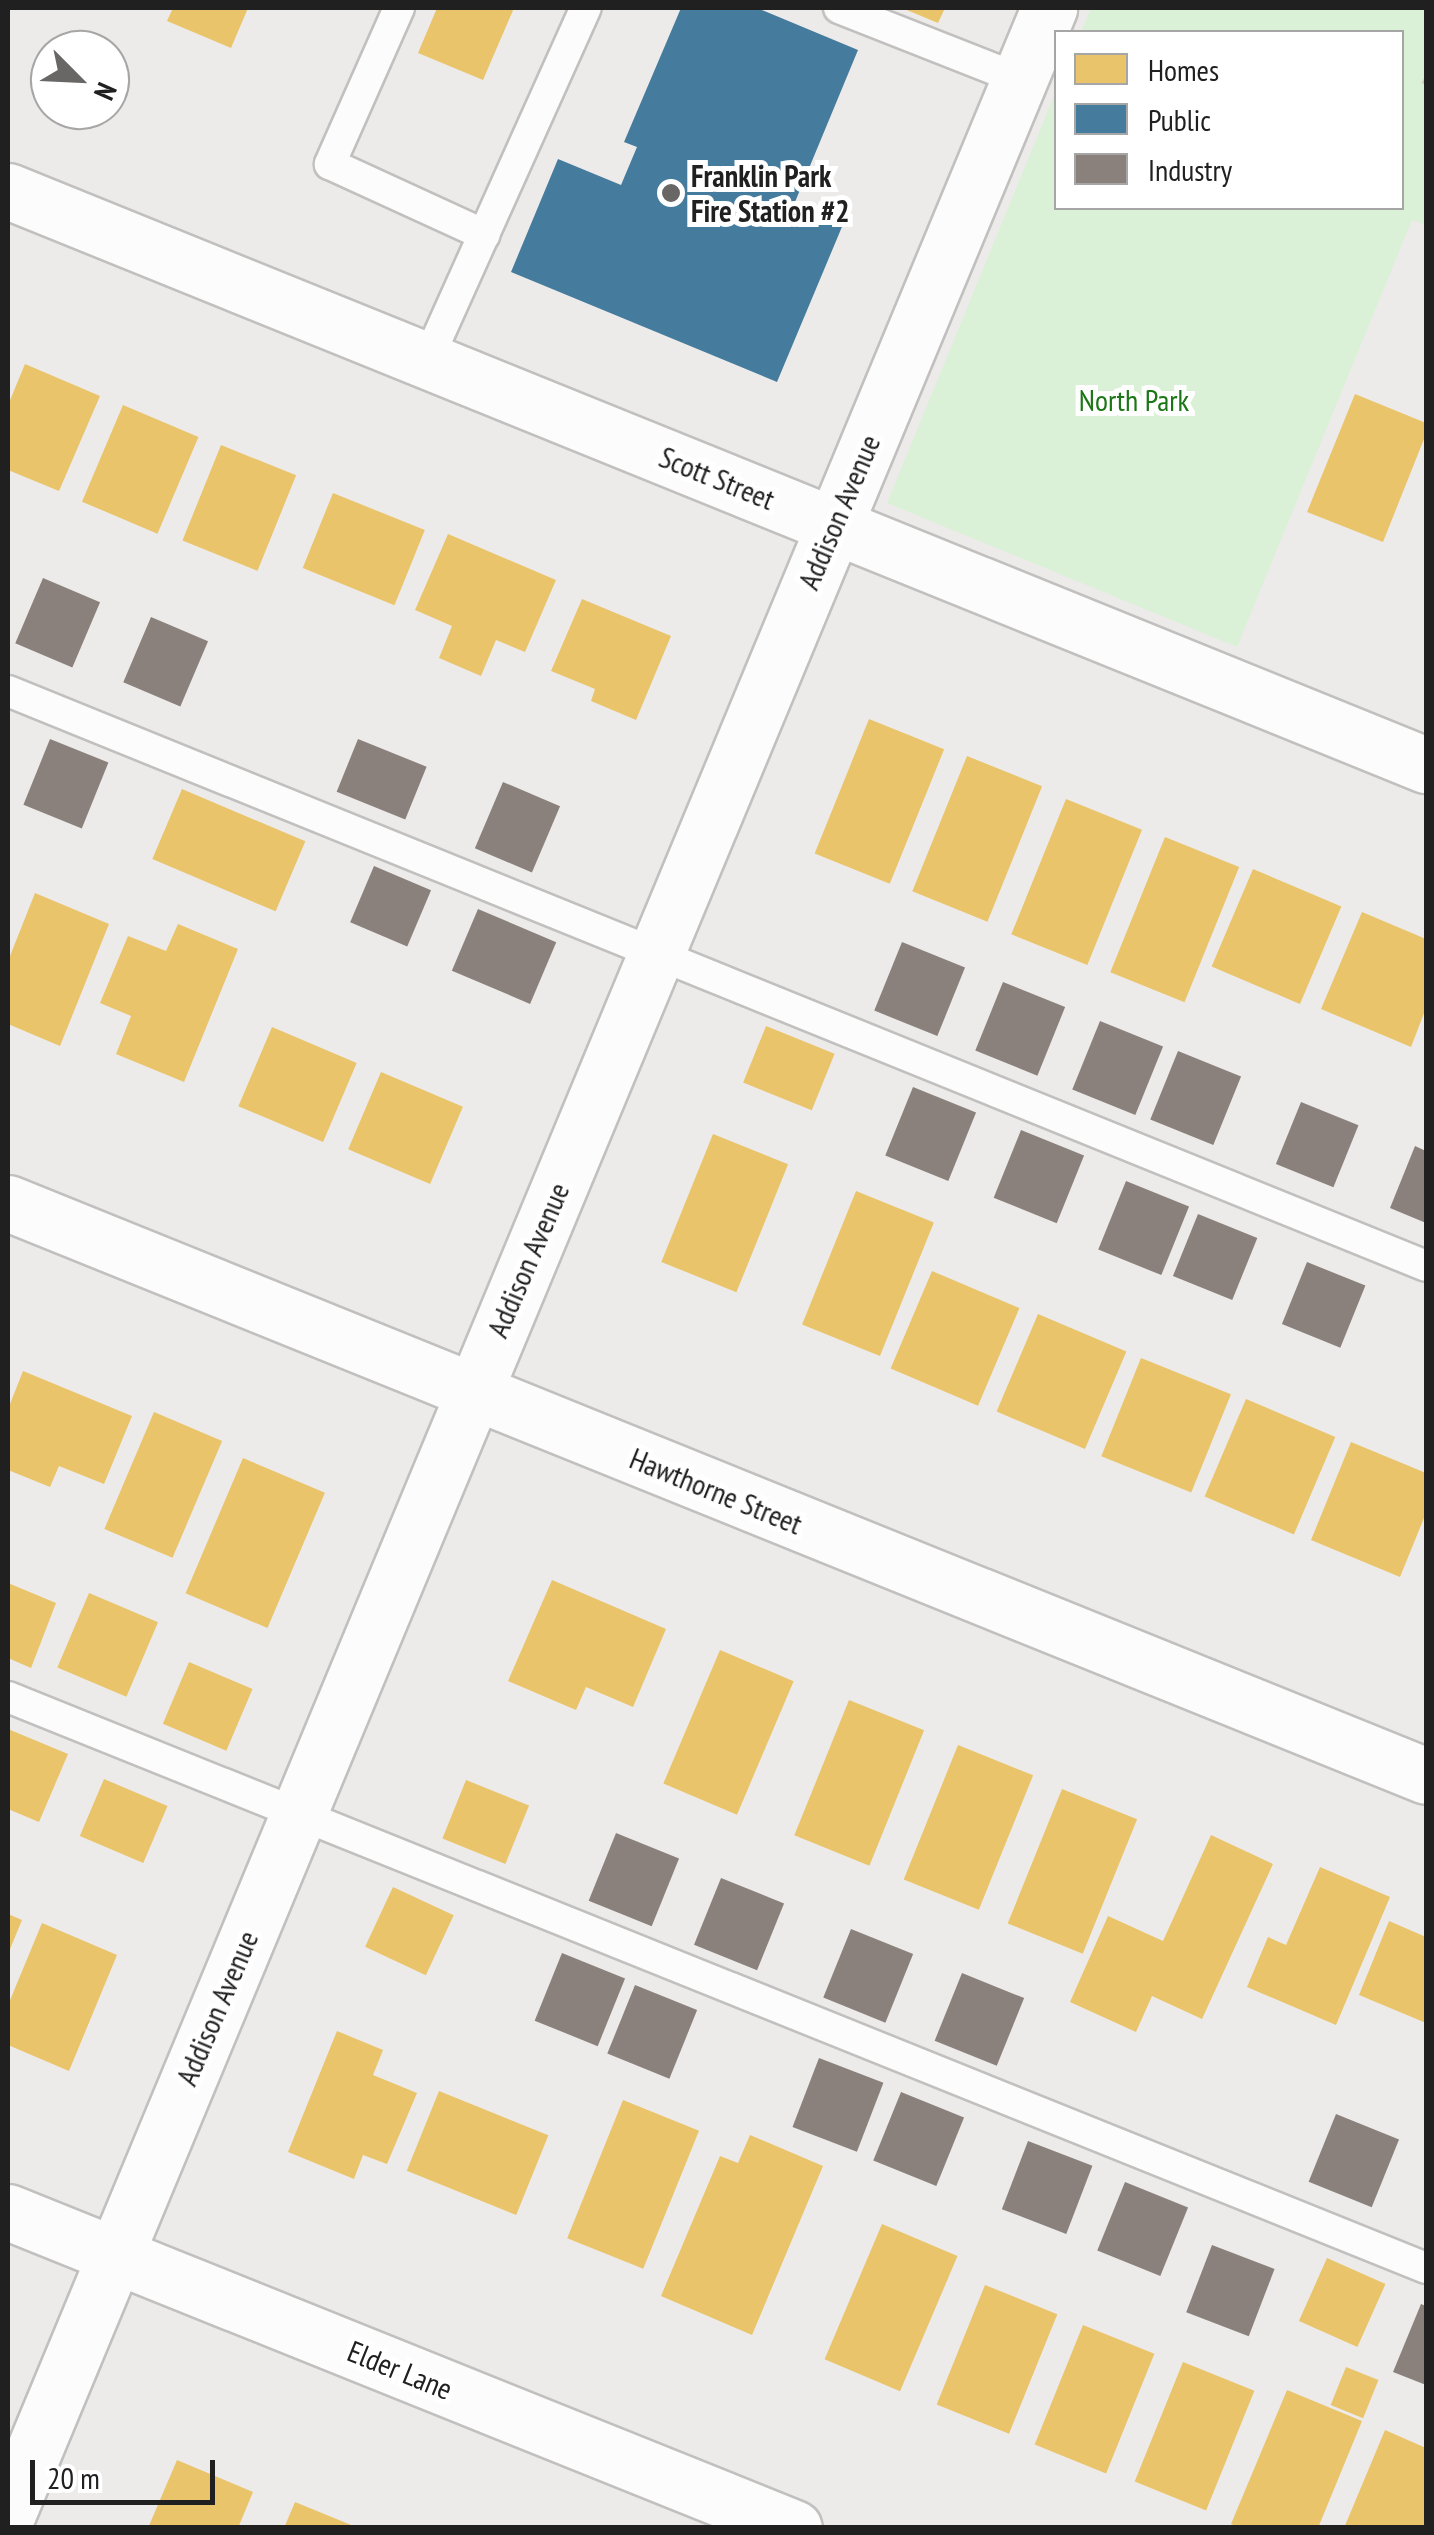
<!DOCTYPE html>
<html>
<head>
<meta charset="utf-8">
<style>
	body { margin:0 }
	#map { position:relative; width:1434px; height:2535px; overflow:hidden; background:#edebe9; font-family:"PT Sans Narrow",sans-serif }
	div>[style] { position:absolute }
	.park>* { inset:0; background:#daf0d7 }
	.homes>* { inset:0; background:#e9c46a; transform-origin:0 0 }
	.public>* { inset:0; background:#457b9d }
	.industry>* { inset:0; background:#8a817c; transform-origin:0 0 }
	.path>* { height:6px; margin-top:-3px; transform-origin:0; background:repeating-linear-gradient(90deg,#d6c9c8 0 5px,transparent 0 10px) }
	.roads { filter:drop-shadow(2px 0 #c1c0bf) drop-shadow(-2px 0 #c1c0bf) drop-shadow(0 2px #c1c0bf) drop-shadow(0 -2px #c1c0bf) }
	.service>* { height:30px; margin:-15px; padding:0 15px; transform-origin:15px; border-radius:15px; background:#fcfcfc }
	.minor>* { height:55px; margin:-27.5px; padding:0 27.5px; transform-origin:27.5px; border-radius:27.5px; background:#fcfcfc }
	.dots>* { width:28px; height:28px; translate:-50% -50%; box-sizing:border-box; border:5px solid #fff; border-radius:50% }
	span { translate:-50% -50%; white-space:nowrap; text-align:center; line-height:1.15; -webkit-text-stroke:10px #fff; paint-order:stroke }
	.poi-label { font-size:30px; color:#202020; font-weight:700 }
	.left { translate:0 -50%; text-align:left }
	.park-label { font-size:30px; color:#1b7615 }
	.street-label { font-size:30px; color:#202020 }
	.frame { position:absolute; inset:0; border:10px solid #202020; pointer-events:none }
	.legend { position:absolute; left:1054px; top:30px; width:350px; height:180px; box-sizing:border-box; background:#fff; border:2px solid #a6a6a6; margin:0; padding:12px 18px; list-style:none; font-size:30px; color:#202020 }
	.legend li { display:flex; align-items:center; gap:20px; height:50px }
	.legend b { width:50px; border:2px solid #a6a6a6 }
	.north { position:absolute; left:30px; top:30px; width:100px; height:100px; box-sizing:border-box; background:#fff; border:2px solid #a6a6a6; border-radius:50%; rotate:114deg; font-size:28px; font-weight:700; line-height:40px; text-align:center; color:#202020 }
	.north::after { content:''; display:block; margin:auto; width:35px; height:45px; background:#686766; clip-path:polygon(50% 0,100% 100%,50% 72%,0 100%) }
	.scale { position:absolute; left:30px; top:2460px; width:185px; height:45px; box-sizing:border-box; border:5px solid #202020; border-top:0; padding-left:12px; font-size:30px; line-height:35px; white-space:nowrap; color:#202020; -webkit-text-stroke:8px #fff; paint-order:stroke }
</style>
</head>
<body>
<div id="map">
	<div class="park">
		<i style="clip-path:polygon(1091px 8px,1426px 8px,1426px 225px,1412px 220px,1237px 647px,887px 503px,1056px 91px,1056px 208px,1402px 208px,1402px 32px,1081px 32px)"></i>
	</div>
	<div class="homes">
		<i style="clip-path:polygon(173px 8px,248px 8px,231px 48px,167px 21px)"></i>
		<i style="clip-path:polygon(437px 8px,514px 8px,483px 80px,418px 53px)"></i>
		<i style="clip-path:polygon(902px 8px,945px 8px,938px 23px)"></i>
		<i style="clip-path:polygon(25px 364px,100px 396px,59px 491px,8px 470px,8px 405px)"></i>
		<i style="clip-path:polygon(1355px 394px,1426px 423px,1426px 434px,1383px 542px,1307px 512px)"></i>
		<i style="left:123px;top:405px;width:82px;height:105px;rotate:23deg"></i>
		<i style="left:221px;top:445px;width:81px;height:103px;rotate:22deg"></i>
		<i style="left:333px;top:493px;width:99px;height:81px;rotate:22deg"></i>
		<i style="clip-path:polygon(448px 534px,556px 580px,525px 652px,496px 640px,481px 676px,439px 658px,452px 626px,415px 610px)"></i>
		<i style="clip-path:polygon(582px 599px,671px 636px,636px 720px,591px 701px,595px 689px,551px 671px)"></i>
		<i style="left:869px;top:719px;width:81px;height:145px;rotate:22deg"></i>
		<i style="left:967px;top:756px;width:81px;height:146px;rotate:22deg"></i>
		<i style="left:182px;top:789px;width:134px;height:76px;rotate:23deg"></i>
		<i style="left:1066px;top:799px;width:82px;height:146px;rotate:22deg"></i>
		<i style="left:1165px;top:837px;width:80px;height:146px;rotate:22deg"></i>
		<i style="left:1253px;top:869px;width:96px;height:106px;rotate:23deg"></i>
		<i style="clip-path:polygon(35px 893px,109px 924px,60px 1046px,8px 1024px,8px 961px)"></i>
		<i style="clip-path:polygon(1362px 912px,1426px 939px,1426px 1008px,1411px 1047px,1321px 1009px)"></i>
		<i style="clip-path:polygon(178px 924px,238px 949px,184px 1082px,116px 1054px,131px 1016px,100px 1003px,128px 936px,166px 951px)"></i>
		<i style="left:766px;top:1026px;width:74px;height:61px;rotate:22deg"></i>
		<i style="left:272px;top:1027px;width:92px;height:86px;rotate:23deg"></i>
		<i style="left:381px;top:1072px;width:89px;height:84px;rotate:23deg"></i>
		<i style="left:713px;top:1134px;width:81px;height:138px;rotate:22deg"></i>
		<i style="left:856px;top:1191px;width:84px;height:144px;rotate:22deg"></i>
		<i style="left:932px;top:1271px;width:95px;height:106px;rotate:23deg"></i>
		<i style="left:1038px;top:1314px;width:96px;height:106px;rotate:23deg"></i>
		<i style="left:1141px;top:1358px;width:97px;height:106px;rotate:22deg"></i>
		<i style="clip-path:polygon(23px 1371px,132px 1416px,104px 1484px,59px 1466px,50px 1487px,8px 1470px,8px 1409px)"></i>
		<i style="left:1246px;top:1399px;width:97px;height:106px;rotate:23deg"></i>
		<i style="left:154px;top:1412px;width:74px;height:127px;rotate:23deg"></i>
		<i style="clip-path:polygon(1351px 1442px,1426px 1473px,1426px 1513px,1400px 1577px,1311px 1540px)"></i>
		<i style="left:243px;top:1458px;width:89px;height:147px;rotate:23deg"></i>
		<i style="clip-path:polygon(552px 1580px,666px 1629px,633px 1707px,586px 1687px,576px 1710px,508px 1681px)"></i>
		<i style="clip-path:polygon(8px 1583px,56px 1603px,31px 1668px,8px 1658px)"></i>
		<i style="left:89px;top:1593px;width:75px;height:81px;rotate:23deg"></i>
		<i style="left:720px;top:1650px;width:80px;height:145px;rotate:23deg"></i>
		<i style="left:189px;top:1662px;width:69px;height:67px;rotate:23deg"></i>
		<i style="left:849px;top:1700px;width:81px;height:146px;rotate:22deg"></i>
		<i style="clip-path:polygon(8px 1729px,68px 1754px,39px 1822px,8px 1809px)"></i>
		<i style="left:958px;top:1745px;width:81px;height:145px;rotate:22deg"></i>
		<i style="left:104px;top:1779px;width:69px;height:62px;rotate:23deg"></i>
		<i style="left:466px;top:1780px;width:68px;height:63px;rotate:22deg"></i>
		<i style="left:1062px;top:1789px;width:81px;height:145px;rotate:22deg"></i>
		<i style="clip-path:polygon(1211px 1835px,1273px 1864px,1202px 2019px,1152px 1996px,1136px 2032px,1070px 2002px,1108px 1916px,1163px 1941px)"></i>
		<i style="clip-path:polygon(1320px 1867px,1390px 1897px,1336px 2025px,1247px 1987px,1268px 1937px,1286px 1945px)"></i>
		<i style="left:393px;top:1887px;width:67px;height:66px;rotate:25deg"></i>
		<i style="clip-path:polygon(8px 1914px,22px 1920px,8px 1954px)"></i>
		<i style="clip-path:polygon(1389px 1921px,1426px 1937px,1426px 2023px,1359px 1995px)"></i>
		<i style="clip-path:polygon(42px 1923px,117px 1955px,69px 2071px,8px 2045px,8px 2005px)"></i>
		<i style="clip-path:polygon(337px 2031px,383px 2050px,373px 2075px,417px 2093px,387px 2164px,363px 2155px,354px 2179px,288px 2152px)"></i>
		<i style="left:439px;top:2091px;width:118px;height:86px;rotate:22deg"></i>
		<i style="left:623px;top:2100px;width:82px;height:149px;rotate:22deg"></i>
		<i style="clip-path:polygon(750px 2135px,823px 2166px,752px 2335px,661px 2296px,720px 2156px,738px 2163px)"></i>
		<i style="left:882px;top:2224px;width:82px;height:147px;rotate:23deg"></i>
		<i style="left:1327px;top:2258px;width:64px;height:69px;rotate:24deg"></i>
		<i style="left:985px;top:2285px;width:78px;height:129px;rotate:22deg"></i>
		<i style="left:1083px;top:2325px;width:77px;height:129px;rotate:22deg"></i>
		<i style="left:1183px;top:2362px;width:77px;height:129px;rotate:22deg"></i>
		<i style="left:1346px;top:2367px;width:35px;height:41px;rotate:22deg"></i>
		<i style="clip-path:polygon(1287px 2390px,1362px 2421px,1318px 2528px,1239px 2528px,1231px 2524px)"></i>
		<i style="clip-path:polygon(1385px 2430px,1426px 2448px,1426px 2528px,1344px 2528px)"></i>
		<i style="clip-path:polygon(177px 2460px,253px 2492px,238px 2528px,148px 2528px)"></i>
		<i style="clip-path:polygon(295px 2502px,356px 2527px,356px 2528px,284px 2528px)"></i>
	</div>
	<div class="public">
		<i style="clip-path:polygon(681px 8px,757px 8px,858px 50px,795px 202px,844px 222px,777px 382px,511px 272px,558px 159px,621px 185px,637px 147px,624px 142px)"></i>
	</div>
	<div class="industry">
		<i style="left:43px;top:578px;width:62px;height:71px;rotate:23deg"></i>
		<i style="left:151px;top:617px;width:62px;height:71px;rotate:23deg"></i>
		<i style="left:50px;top:739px;width:63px;height:71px;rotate:22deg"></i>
		<i style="left:358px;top:739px;width:74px;height:57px;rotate:22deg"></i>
		<i style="left:503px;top:782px;width:62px;height:72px;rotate:23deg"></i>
		<i style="left:374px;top:866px;width:62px;height:61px;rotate:23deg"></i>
		<i style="left:478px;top:909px;width:85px;height:67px;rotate:23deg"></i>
		<i style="left:902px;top:942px;width:68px;height:74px;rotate:22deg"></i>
		<i style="left:1003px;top:982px;width:67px;height:74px;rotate:22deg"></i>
		<i style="left:1100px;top:1021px;width:68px;height:74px;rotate:22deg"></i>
		<i style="left:1178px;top:1051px;width:68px;height:74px;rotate:22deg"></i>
		<i style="left:913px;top:1087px;width:68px;height:74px;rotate:22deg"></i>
		<i style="left:1301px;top:1102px;width:62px;height:67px;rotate:22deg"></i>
		<i style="left:1021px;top:1130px;width:68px;height:73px;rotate:22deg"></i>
		<i style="clip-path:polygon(1415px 1146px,1426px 1151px,1426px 1223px,1390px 1208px)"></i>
		<i style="left:1126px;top:1181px;width:68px;height:74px;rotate:22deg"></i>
		<i style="left:1198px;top:1214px;width:64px;height:67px;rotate:22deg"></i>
		<i style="left:1307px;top:1262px;width:63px;height:67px;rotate:22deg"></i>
		<i style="left:616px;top:1833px;width:68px;height:73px;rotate:22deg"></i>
		<i style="left:721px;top:1878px;width:68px;height:72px;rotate:22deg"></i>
		<i style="left:851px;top:1929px;width:67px;height:74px;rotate:22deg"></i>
		<i style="left:562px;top:1953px;width:68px;height:73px;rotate:22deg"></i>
		<i style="left:962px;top:1973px;width:67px;height:73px;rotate:22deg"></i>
		<i style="left:635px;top:1985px;width:67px;height:74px;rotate:22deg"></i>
		<i style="left:819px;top:2058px;width:69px;height:74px;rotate:21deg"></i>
		<i style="left:901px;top:2092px;width:68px;height:74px;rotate:22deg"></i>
		<i style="left:1336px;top:2114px;width:68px;height:73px;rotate:22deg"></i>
		<i style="left:1028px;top:2141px;width:69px;height:73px;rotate:21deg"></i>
		<i style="left:1125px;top:2182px;width:68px;height:74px;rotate:22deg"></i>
		<i style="left:1212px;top:2245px;width:67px;height:72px;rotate:21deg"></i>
		<i style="clip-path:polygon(1421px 2304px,1426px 2306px,1426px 2385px,1393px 2372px)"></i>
	</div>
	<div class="path">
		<i style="left:1423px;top:80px;width:4px;rotate:34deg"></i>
	</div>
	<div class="roads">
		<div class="service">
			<i style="left:399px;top:8px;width:171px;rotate:113.9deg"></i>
			<i style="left:330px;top:164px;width:170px;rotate:24.6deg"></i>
			<i style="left:839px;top:8px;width:193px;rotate:21.5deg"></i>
			<i style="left:427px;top:361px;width:387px;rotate:-65.8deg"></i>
			<i style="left:8px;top:691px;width:1530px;rotate:22.07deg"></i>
			<i style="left:8px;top:1697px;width:1529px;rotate:21.93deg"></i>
		</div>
		<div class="minor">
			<i style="left:8px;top:191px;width:1530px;rotate:22.04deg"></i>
			<i style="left:8px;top:1203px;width:1529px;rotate:22deg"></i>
			<i style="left:8px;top:2212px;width:847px;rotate:21.9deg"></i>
			<i style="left:8px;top:2513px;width:2713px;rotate:-67.43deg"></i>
		</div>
	</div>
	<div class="dots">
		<i style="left:671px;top:193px;background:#686766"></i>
	</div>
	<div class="poi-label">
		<span class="left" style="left:691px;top:193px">Franklin Park<br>Fire Station #2</span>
	</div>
	<div class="park-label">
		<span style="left:1134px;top:400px">North Park</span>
	</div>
	<div class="street-label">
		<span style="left:717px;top:478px;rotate:22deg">Scott Street</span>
		<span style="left:839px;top:512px;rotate:-67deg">Addison Avenue</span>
		<span style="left:528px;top:1260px;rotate:-67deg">Addison Avenue</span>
		<span style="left:716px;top:1491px;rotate:22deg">Hawthorne Street</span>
		<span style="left:217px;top:2008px;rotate:-67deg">Addison Avenue</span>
		<span style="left:400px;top:2370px;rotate:22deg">Elder Lane</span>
	</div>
	<div class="frame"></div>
	<ul class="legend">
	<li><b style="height:28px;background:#e9c46a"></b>Homes</li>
	<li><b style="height:28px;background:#457b9d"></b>Public</li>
	<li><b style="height:28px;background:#8a817c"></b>Industry</li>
	</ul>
	<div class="north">N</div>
	<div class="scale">20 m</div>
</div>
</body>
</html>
